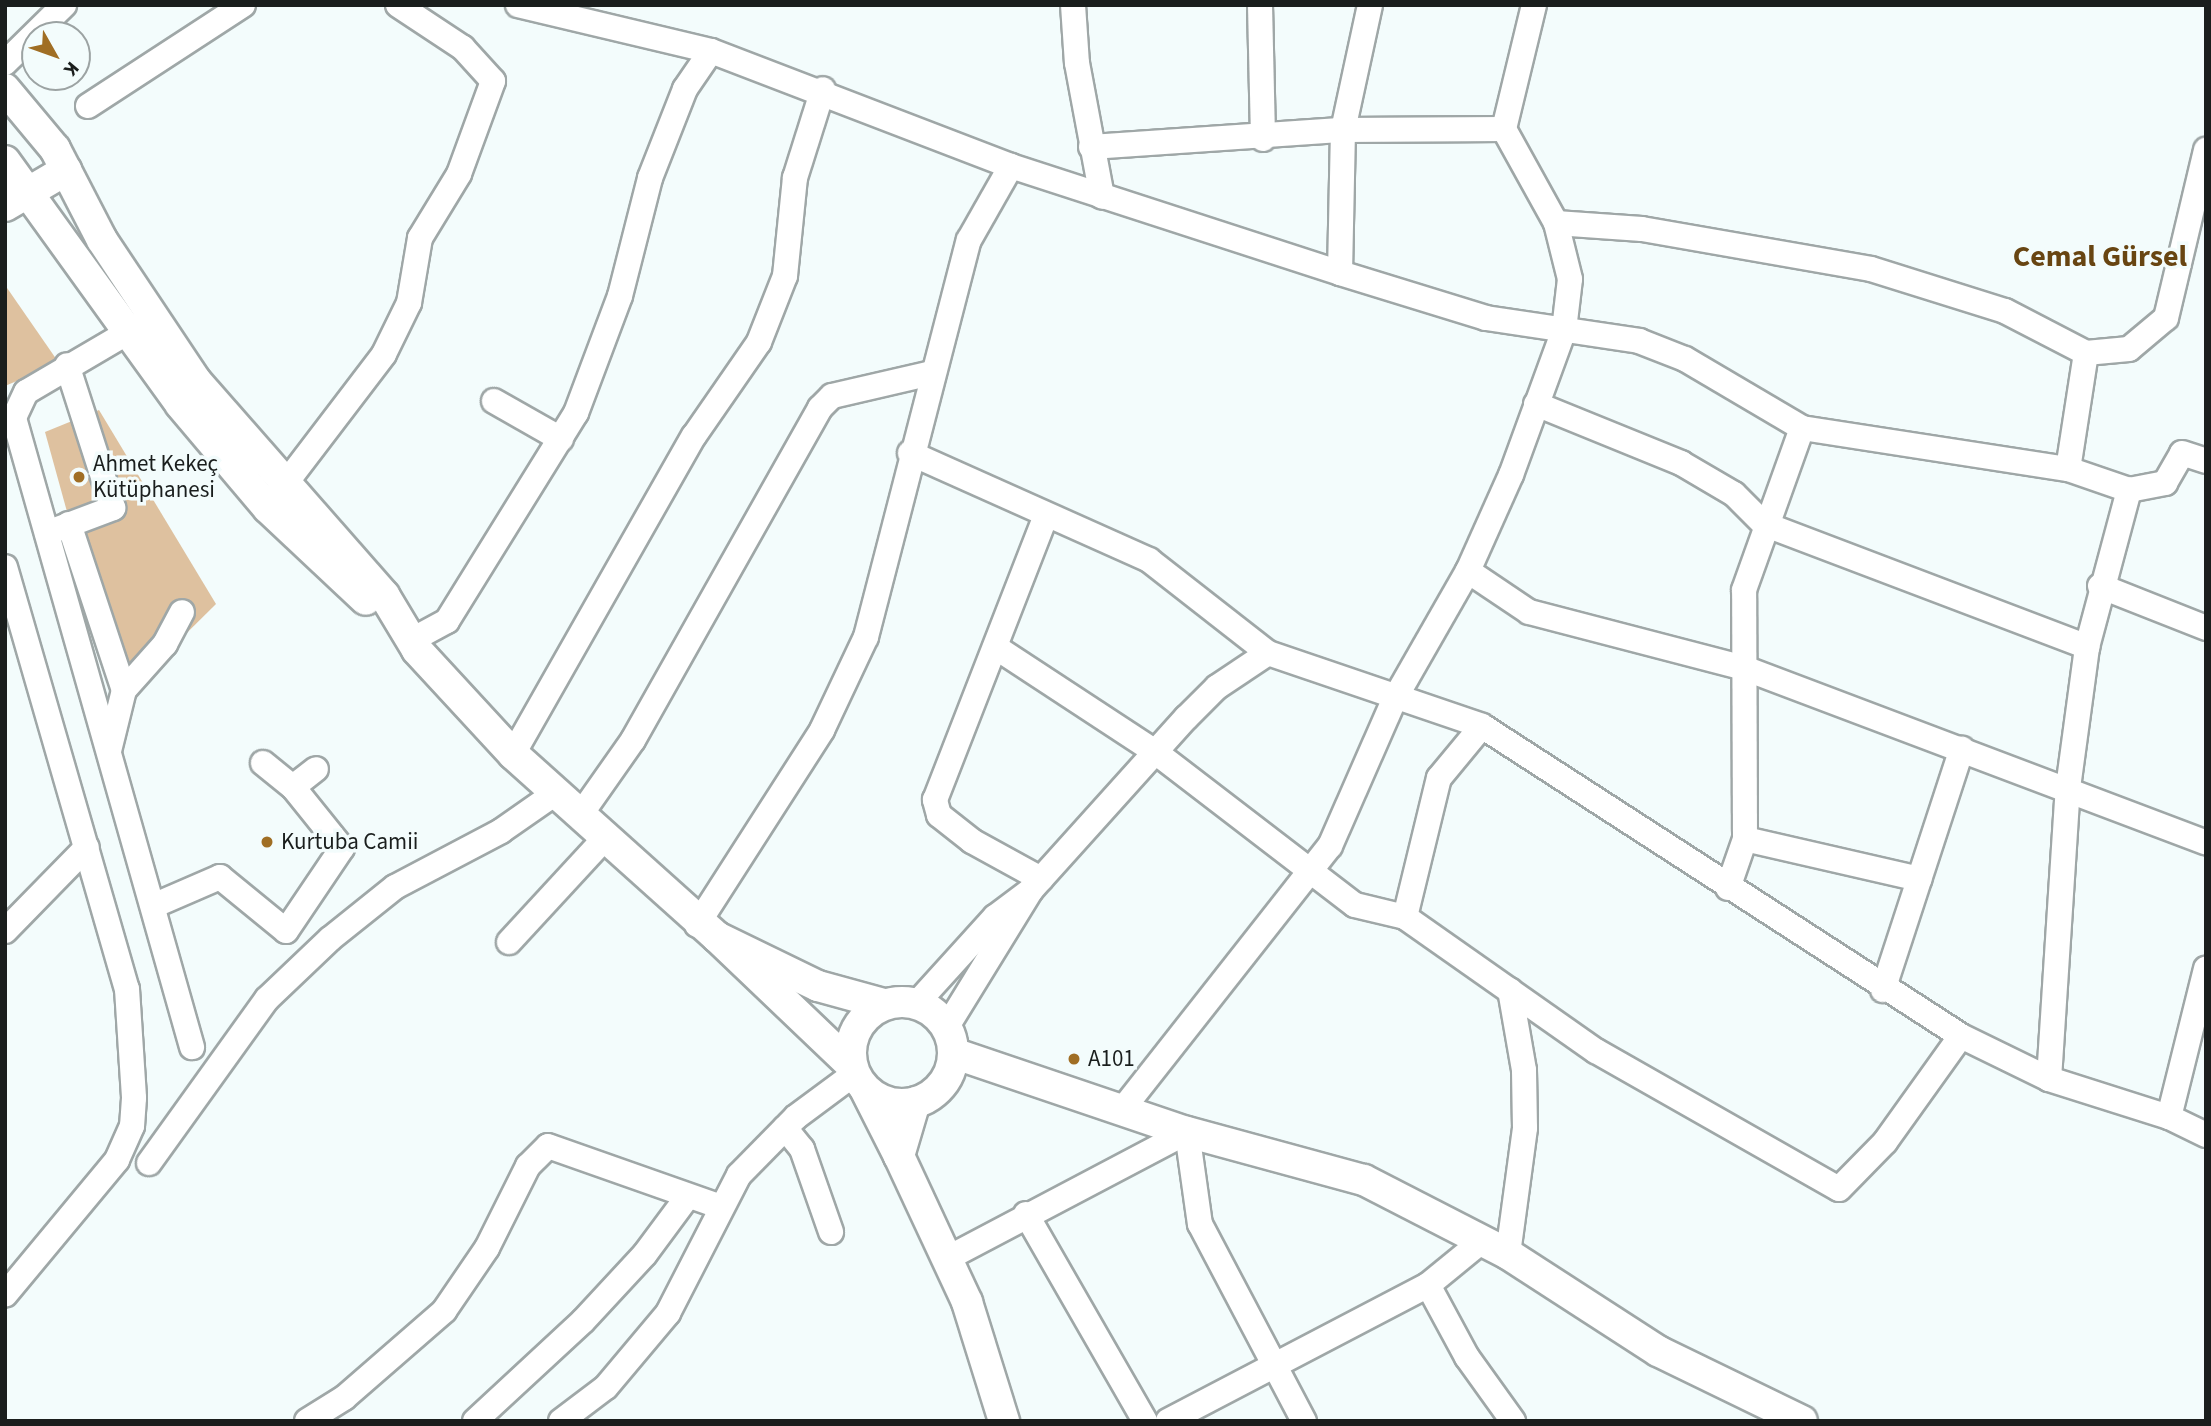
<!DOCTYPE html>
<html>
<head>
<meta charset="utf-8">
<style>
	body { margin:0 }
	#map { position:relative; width:2211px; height:1426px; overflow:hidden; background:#f3fcfc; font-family:"Source Sans 3",sans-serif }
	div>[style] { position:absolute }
	.green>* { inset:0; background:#dec19f }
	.roads { filter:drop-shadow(2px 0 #9fa7a7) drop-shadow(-2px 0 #9fa7a7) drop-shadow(0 2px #9fa7a7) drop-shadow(0 -2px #9fa7a7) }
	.minor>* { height:24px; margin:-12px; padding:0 12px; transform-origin:12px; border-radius:12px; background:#fff }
	.major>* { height:30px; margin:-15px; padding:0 15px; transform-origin:15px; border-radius:15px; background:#fff }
	.major>.ring { margin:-15px; padding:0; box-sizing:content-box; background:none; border:30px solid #fff; border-radius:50% }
	.dots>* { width:19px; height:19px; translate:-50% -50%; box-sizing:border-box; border:4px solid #f3fcfc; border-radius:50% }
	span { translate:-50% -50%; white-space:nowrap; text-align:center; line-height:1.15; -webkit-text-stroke:7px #f3fcfc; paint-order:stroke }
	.poi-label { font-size:23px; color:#1a1e1d }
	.left { translate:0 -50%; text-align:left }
	.district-label { font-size:30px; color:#684512; font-weight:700 }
	.frame { position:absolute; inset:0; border:7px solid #1a1e1d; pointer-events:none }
	.north { position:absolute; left:21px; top:21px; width:70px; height:70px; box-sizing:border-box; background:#f3fcfc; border:2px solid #9ca3a3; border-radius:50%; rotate:130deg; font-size:19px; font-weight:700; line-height:28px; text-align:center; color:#1a1e1d }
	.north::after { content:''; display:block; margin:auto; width:24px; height:32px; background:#a06e24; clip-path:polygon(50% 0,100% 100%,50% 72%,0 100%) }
</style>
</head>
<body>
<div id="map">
	<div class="green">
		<i style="clip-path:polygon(5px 285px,59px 363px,5px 386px)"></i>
		<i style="clip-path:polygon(99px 410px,216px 604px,119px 700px,45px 432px)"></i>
	</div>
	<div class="roads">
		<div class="minor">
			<i style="left:518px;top:5px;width:198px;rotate:13.4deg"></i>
			<i style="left:1073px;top:5px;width:58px;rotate:86.1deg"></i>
			<i style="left:1077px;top:63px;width:136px;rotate:79.4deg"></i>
			<i style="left:1260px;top:5px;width:134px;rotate:88.7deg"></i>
			<i style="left:5px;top:63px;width:83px;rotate:-44.5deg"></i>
			<i style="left:88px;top:106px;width:185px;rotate:-33.1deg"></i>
			<i style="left:1091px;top:147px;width:253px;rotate:-3.9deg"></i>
			<i style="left:1343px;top:130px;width:161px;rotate:-0.4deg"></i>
			<i style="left:1556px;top:223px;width:86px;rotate:4deg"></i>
			<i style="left:1642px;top:229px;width:232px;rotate:9.9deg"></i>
			<i style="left:1871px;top:269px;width:140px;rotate:17.4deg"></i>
			<i style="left:2005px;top:311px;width:91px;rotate:27.4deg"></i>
			<i style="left:2086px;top:353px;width:117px;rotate:98.8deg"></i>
			<i style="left:1340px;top:273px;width:143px;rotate:-88.8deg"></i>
			<i style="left:1343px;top:130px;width:128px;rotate:-77.8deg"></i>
			<i style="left:142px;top:324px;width:134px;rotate:149.6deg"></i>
			<i style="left:26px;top:392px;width:29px;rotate:115deg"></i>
			<i style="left:14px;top:418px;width:654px;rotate:74.2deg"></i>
			<i style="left:2086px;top:353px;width:43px;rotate:-5.3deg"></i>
			<i style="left:2129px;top:349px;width:48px;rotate:-40deg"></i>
			<i style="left:2166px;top:318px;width:173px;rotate:-76.6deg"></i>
			<i style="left:494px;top:401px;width:77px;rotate:29.6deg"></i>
			<i style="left:1536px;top:404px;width:157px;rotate:22.1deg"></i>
			<i style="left:1681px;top:463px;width:61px;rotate:30.3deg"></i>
			<i style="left:1734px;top:494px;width:42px;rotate:45deg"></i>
			<i style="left:1764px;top:524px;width:346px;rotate:20.8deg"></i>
			<i style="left:910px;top:453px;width:262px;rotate:24.1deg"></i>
			<i style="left:1149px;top:560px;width:151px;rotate:38deg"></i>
			<i style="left:1268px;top:653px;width:226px;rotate:18.8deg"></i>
			<i style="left:1482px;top:726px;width:571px;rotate:32.91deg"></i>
			<i style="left:1961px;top:1036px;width:98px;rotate:26deg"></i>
			<i style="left:2049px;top:1079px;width:126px;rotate:17.6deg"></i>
			<i style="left:2169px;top:1117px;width:41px;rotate:25.9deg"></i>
			<i style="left:276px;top:496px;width:178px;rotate:-52.7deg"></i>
			<i style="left:384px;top:354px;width:57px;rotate:-63.9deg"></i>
			<i style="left:409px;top:303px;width:66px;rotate:-80.4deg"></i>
			<i style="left:420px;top:238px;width:75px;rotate:-58.6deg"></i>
			<i style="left:459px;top:174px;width:99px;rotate:-69.9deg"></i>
			<i style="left:493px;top:81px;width:45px;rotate:-132.3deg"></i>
			<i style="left:463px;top:48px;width:78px;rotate:-146.5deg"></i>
			<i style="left:69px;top:524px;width:175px;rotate:71.7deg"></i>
			<i style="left:47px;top:533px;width:71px;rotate:-20.7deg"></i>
			<i style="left:113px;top:508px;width:150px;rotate:-107.8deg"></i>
			<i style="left:5px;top:567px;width:439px;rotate:73.9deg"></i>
			<i style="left:127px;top:989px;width:109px;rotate:86.3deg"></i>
			<i style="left:134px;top:1098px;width:28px;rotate:94deg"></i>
			<i style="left:132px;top:1126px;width:37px;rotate:114deg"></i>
			<i style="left:117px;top:1160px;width:175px;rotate:129.7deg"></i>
			<i style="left:1468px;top:571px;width:73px;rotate:33.9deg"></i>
			<i style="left:1529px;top:612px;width:222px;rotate:14.6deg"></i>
			<i style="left:1744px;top:668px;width:494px;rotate:20.7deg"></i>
			<i style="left:2100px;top:586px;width:114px;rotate:21.6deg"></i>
			<i style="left:410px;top:641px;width:42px;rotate:-28.4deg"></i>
			<i style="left:447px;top:621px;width:245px;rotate:-58.2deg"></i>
			<i style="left:576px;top:413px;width:125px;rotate:-69.4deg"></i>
			<i style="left:620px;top:296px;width:122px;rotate:-75.7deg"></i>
			<i style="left:650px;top:178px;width:96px;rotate:-68.5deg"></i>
			<i style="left:685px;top:89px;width:46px;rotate:-55.6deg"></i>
			<i style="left:711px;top:51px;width:321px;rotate:21deg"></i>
			<i style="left:1011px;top:166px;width:346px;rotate:18deg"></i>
			<i style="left:1340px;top:273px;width:153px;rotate:17.1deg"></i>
			<i style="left:1486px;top:318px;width:155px;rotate:8.5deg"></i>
			<i style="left:1639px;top:341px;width:49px;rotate:21.4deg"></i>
			<i style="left:1685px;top:359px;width:136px;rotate:30.5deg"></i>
			<i style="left:1802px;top:428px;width:269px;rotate:8.8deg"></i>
			<i style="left:2068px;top:469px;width:65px;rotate:19deg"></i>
			<i style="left:2129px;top:490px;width:37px;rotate:-11deg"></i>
			<i style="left:2165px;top:483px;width:34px;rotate:-60deg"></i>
			<i style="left:2182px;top:453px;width:25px;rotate:18deg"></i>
			<i style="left:997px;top:648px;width:188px;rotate:33.3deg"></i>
			<i style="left:1154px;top:751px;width:253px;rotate:37.5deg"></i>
			<i style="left:1355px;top:905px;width:51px;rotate:13.5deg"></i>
			<i style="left:1405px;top:917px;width:233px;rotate:35.1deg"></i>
			<i style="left:1596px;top:1051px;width:279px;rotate:29.6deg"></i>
			<i style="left:1839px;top:1189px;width:66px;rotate:-45.6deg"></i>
			<i style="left:1885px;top:1142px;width:130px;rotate:-54.4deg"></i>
			<i style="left:109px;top:751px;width:63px;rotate:-76.2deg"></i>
			<i style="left:124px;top:690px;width:62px;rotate:-48.3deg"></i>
			<i style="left:165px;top:644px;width:36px;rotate:-62deg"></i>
			<i style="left:513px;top:754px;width:366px;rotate:-60.4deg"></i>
			<i style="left:694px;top:436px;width:114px;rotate:-55.3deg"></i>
			<i style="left:759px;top:342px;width:71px;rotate:-68.5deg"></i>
			<i style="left:785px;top:276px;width:99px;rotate:-84.2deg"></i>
			<i style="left:795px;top:178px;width:93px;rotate:-72.5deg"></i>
			<i style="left:263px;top:763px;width:38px;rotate:39deg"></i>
			<i style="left:581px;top:814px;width:90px;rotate:-54.9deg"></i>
			<i style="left:633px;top:740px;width:381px;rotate:-60.6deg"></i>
			<i style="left:820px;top:408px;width:17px;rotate:-45deg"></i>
			<i style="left:832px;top:396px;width:103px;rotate:-13deg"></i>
			<i style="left:1745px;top:839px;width:179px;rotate:12.9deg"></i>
			<i style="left:1041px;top:879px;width:79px;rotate:-151.2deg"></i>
			<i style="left:972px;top:841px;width:42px;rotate:-141.8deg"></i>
			<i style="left:939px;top:815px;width:16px;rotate:-105deg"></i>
			<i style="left:935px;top:800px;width:306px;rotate:-68.7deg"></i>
			<i style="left:1728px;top:888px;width:52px;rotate:-70.9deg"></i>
			<i style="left:1745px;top:839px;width:249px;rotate:-90.2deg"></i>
			<i style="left:1744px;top:590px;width:172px;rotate:-70.3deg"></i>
			<i style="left:1031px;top:890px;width:232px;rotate:-48deg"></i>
			<i style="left:1186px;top:718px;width:44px;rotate:-45deg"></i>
			<i style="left:1217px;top:687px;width:61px;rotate:-33.7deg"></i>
			<i style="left:153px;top:906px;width:73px;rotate:-23.4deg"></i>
			<i style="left:220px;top:877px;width:85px;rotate:39.3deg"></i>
			<i style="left:286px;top:931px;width:100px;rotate:-56deg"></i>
			<i style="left:342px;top:848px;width:78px;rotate:-128.8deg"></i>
			<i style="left:293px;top:787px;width:29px;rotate:-38deg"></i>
			<i style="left:1405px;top:917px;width:143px;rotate:-76.3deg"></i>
			<i style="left:1439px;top:778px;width:67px;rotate:-50.4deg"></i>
			<i style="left:697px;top:925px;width:232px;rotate:-57.3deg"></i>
			<i style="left:822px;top:730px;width:103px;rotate:-64.7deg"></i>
			<i style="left:866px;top:637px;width:410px;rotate:-75.5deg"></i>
			<i style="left:969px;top:240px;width:85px;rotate:-60.4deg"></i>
			<i style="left:5px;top:931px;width:117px;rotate:-45.7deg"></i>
			<i style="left:509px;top:942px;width:143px;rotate:-47.3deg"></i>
			<i style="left:1883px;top:990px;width:254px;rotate:-71.9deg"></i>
			<i style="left:917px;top:1003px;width:116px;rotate:-47.8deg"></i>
			<i style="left:995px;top:917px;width:45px;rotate:-36.9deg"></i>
			<i style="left:1031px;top:890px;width:162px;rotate:121.6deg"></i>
			<i style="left:2049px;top:1079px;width:292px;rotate:-86.3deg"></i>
			<i style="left:2068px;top:788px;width:142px;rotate:-82.3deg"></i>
			<i style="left:2087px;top:647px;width:163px;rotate:-75deg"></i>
			<i style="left:1122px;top:1110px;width:336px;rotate:-51.8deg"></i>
			<i style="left:1330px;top:846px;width:159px;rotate:-66.3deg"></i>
			<i style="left:1394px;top:700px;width:149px;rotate:-60.2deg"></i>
			<i style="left:1468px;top:571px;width:105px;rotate:-65.9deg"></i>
			<i style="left:1511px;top:475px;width:154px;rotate:-69.9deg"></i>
			<i style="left:1564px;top:330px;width:51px;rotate:-83.3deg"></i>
			<i style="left:1570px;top:279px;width:58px;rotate:-104deg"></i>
			<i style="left:1556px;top:223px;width:107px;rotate:-119deg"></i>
			<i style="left:1504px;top:129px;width:128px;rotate:-76.4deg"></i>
			<i style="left:2169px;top:1117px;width:153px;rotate:-76deg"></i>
			<i style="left:785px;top:1128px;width:27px;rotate:51deg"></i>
			<i style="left:802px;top:1149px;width:88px;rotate:70.7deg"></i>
			<i style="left:149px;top:1163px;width:202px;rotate:-54.3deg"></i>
			<i style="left:267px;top:999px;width:87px;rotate:-43.6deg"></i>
			<i style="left:330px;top:939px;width:83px;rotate:-38.7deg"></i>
			<i style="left:395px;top:887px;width:120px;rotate:-27.8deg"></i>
			<i style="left:501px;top:831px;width:68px;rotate:-34.9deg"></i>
			<i style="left:1026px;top:1214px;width:239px;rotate:60.1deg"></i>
			<i style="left:1508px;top:1254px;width:127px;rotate:-82.3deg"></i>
			<i style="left:1525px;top:1128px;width:58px;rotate:-91deg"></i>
			<i style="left:1524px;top:1070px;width:81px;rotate:-99.9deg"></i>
			<i style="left:948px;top:1258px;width:270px;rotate:-27.8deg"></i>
			<i style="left:1187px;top:1132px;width:93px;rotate:82deg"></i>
			<i style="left:1200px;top:1224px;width:223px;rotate:62.2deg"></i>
			<i style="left:1428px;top:1285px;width:82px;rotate:61.6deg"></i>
			<i style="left:1467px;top:1357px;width:79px;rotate:54.3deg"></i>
			<i style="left:307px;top:1421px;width:44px;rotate:-31.9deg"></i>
			<i style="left:344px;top:1398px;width:133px;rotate:-41deg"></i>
			<i style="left:444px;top:1311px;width:76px;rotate:-55.7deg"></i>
			<i style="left:487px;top:1248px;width:92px;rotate:-63.4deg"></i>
			<i style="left:528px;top:1166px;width:28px;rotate:-45deg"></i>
			<i style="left:548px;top:1146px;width:183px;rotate:19.4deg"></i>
			<i style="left:475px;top:1421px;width:147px;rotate:-42.8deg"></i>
			<i style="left:583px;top:1321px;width:91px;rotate:-47.2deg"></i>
			<i style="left:645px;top:1254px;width:72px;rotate:-53.4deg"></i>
			<i style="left:561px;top:1421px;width:56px;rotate:-37.1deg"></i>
			<i style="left:606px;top:1387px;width:97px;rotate:-50deg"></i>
			<i style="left:668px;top:1313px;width:155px;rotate:-62.8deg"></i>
			<i style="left:739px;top:1175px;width:81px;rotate:-45.5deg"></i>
			<i style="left:796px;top:1117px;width:72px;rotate:-36.6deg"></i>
			<i style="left:1168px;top:1421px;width:293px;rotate:-27.6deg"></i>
			<i style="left:1428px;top:1285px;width:71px;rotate:-39.3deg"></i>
		</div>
		<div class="major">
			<i style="left:5px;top:89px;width:78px;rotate:50.2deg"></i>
			<i style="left:55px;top:149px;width:102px;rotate:62.7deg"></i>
			<i style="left:102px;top:240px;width:169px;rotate:56.3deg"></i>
			<i style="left:196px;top:381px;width:285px;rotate:48.7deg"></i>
			<i style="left:384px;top:595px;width:64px;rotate:59deg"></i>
			<i style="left:417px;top:650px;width:142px;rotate:47.3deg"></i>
			<i style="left:513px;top:754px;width:274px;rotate:41.9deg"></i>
			<i style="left:5px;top:161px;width:299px;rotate:54.2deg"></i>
			<i style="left:180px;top:404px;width:136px;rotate:49.8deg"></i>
			<i style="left:268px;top:508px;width:134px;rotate:43.2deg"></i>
			<i style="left:5px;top:206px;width:71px;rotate:-30.5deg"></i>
			<i class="ring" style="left:851px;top:1002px;width:72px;height:72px"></i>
			<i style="left:953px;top:1053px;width:247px;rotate:18.7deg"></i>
			<i style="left:1187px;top:1132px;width:183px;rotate:15.2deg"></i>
			<i style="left:1364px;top:1180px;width:162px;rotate:27.2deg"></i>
			<i style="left:1508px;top:1254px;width:179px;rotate:32.9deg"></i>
			<i style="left:1658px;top:1351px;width:160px;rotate:25.9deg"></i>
			<i style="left:852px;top:1066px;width:187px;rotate:-136.3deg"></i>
			<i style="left:717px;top:937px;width:112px;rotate:25.9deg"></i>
			<i style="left:818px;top:986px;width:68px;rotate:15.3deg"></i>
			<i style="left:865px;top:1089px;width:75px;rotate:63.1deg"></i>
			<i style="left:899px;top:1156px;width:56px;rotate:-73.5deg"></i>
			<i style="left:899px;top:1156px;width:161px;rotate:65deg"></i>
			<i style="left:967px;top:1302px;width:125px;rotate:72.7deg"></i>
		</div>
	</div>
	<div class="dots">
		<i style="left:79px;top:477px;background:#a06e24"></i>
		<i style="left:267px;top:842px;background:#a06e24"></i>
		<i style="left:1074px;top:1059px;background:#a06e24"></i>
	</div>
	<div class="poi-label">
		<span class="left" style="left:93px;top:477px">Ahmet Kekeç<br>Kütüphanesi</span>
		<span class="left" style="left:281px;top:842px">Kurtuba Camii</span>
		<span class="left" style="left:1088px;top:1059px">A101</span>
	</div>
	<div class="district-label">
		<span style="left:2100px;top:257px">Cemal Gürsel</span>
	</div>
	<div class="frame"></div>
	<div class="north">K</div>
</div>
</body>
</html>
